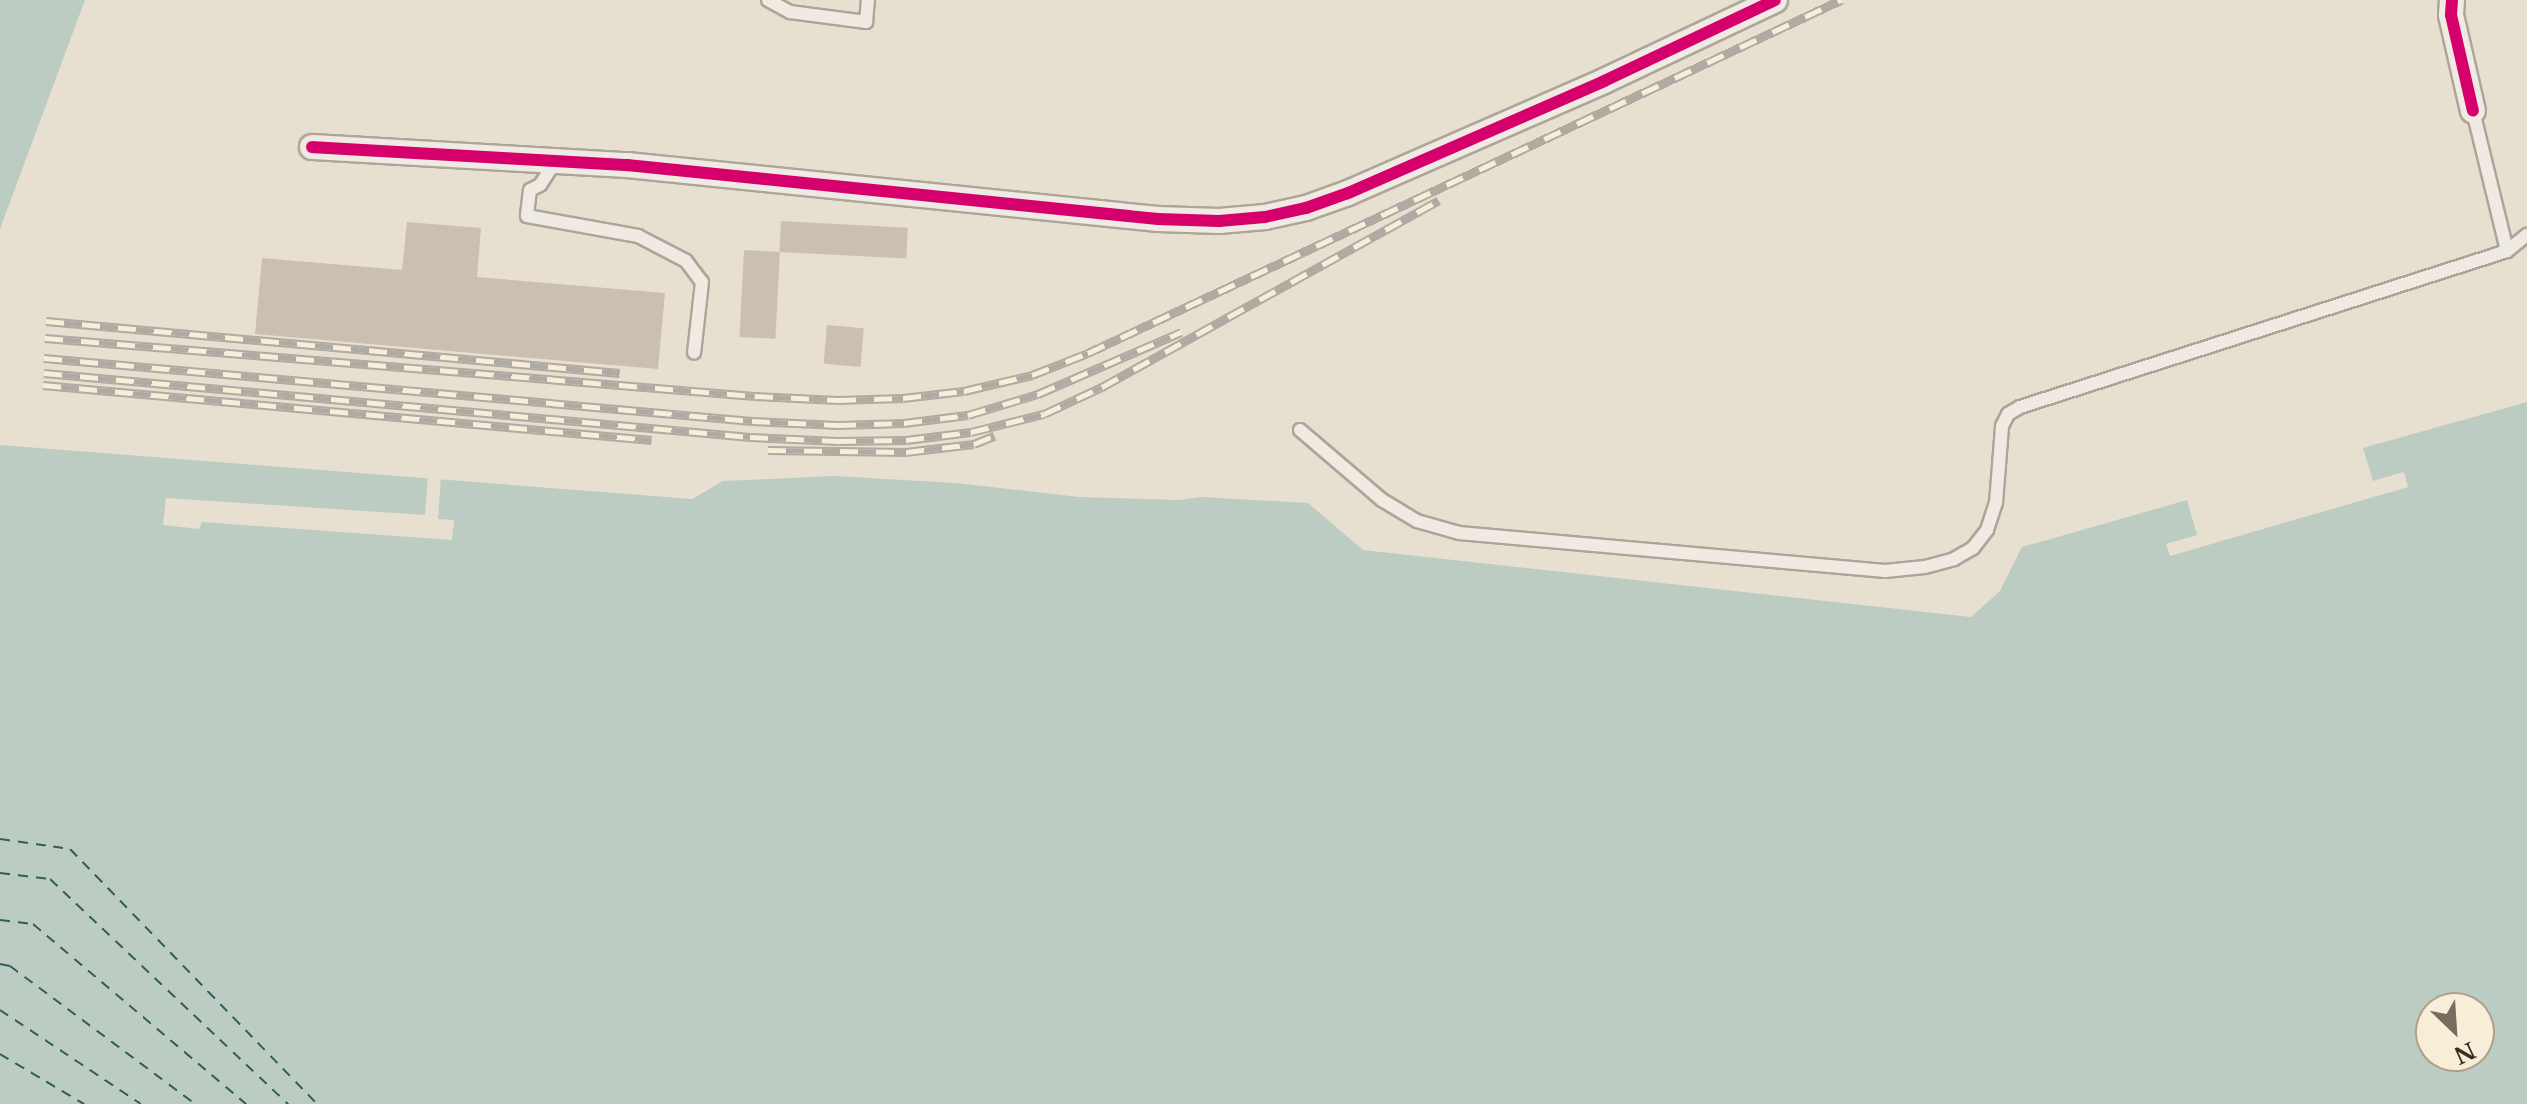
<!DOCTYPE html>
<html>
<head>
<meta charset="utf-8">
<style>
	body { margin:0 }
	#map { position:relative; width:2527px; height:1104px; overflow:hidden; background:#e7e0d1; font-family:"Libre Baskerville",serif }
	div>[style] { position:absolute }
	.water>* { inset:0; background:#bcccc2 }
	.pier>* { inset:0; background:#e7e0d1 }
	.ferry>* { height:2px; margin-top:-1px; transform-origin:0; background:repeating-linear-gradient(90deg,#2f5d5a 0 10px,transparent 0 18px) }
	.building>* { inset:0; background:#cbbfb2; transform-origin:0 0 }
	.roads { filter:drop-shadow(2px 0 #ada599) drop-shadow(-2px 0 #ada599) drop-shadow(0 2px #ada599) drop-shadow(0 -2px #ada599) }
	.service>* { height:12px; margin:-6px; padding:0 6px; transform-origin:6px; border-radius:6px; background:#efebe3 }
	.minor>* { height:24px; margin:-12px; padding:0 12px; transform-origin:12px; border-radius:12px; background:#efebe3 }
	.rail>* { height:9px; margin-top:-4.5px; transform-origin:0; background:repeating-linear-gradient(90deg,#f7eed8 0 18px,#afaaa2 0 36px); box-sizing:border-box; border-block:2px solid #afaaa2 }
	.cycleway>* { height:12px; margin:-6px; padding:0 6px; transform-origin:6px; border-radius:6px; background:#d6006c }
	span { translate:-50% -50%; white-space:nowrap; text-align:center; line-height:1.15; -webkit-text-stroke:6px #f7eed8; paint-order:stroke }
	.north { position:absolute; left:2415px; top:992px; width:80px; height:80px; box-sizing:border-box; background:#f7eed8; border:2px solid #ada18e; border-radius:50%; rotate:155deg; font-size:22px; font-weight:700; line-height:32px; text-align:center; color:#3d2e20 }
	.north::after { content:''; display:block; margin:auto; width:28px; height:36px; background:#786c5e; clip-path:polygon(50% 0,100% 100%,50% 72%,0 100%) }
</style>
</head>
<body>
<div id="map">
	<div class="water">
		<i style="clip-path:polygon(0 0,85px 0,0 229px)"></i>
		<i style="clip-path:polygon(evenodd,2527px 402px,2527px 1104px,0 1104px,0 445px,692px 499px,723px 481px,833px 476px,956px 483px,1079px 497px,1179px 500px,1201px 497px,1308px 503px,1363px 550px,1971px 617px,2000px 591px,2022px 547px,2187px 500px,2197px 535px,2166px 544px,2170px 556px,2408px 487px,2404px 472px,2373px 481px,2363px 448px,2527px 402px,2431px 1008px,2479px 1008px,2479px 1056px,2431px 1056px,2431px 1008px)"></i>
	</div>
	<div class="pier">
		<i style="clip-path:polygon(428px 475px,441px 476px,438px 519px,454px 520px,452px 540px,202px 522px,199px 529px,163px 525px,166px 498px,425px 515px)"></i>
	</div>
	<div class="ferry">
		<i style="left:0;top:839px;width:71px;rotate:8.1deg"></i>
		<i style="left:70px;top:849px;width:355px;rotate:45.9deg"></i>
		<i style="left:0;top:873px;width:50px;rotate:6.8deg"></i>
		<i style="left:50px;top:879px;width:328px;rotate:43.4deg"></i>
		<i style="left:0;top:920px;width:33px;rotate:7deg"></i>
		<i style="left:33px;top:924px;width:279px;rotate:40.2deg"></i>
		<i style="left:0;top:964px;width:10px;rotate:11deg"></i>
		<i style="left:10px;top:966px;width:231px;rotate:36.7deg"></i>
		<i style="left:0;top:1010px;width:169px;rotate:33.7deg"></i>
		<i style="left:0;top:1054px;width:98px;rotate:30.8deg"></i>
	</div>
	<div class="building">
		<i style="left:781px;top:221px;width:127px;height:31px;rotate:3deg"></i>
		<i style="clip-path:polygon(407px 222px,481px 228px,477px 277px,665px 293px,658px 369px,255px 334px,262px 258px,402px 270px)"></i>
		<i style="left:744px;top:250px;width:36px;height:87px;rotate:3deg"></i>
		<i style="left:827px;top:325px;width:37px;height:39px;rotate:5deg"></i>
	</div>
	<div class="roads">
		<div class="service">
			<i style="left:768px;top:0;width:25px;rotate:29deg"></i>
			<i style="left:790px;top:12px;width:77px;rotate:7.5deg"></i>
			<i style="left:866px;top:22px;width:22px;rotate:-85deg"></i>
			<i style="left:2473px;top:111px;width:144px;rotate:76.3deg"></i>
			<i style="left:555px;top:162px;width:27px;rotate:123deg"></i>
			<i style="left:540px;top:185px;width:11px;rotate:153deg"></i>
			<i style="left:530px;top:190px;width:26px;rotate:97deg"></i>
			<i style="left:527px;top:216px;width:113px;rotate:10.2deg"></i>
			<i style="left:638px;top:236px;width:54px;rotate:27.5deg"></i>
			<i style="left:686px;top:261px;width:26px;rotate:53deg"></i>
			<i style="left:702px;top:282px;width:71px;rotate:96.4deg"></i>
			<i style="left:1300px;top:430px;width:108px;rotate:40.5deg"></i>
			<i style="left:1382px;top:500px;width:41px;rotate:31deg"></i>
			<i style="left:1417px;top:521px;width:44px;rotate:15.9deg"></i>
			<i style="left:1459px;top:533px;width:428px;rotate:5.1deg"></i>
			<i style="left:1885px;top:571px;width:40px;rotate:-5.7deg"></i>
			<i style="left:1925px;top:567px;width:30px;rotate:-15deg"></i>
			<i style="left:1954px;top:559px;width:22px;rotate:-30deg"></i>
			<i style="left:1973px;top:548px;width:23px;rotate:-52deg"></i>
			<i style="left:1987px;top:530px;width:28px;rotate:-72deg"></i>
			<i style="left:1996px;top:503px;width:77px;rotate:-85.5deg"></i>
			<i style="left:2002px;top:426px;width:13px;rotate:-63deg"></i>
			<i style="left:2008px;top:414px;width:14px;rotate:-30deg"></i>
			<i style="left:2020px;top:407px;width:511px;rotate:-17.76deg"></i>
			<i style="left:2507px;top:251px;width:26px;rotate:-39deg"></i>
		</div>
		<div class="minor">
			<i style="left:2452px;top:0;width:15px;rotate:94deg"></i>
			<i style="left:2451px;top:15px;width:98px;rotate:77.1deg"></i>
			<i style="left:312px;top:147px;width:316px;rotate:3.3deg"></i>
			<i style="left:627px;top:165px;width:534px;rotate:5.81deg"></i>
			<i style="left:1158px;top:219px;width:61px;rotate:1.9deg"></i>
			<i style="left:1219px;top:221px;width:46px;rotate:-5deg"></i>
			<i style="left:1265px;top:217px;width:42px;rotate:-12.4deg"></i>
			<i style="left:1306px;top:208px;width:45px;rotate:-19.7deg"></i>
			<i style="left:1348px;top:193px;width:279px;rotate:-23.6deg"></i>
			<i style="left:1604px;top:81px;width:189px;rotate:-25.3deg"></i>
		</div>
	</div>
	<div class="rail">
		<i style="left:46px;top:321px;width:576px;rotate:5.18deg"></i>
		<i style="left:45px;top:338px;width:712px;rotate:4.67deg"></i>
		<i style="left:755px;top:396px;width:83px;rotate:2.8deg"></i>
		<i style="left:838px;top:400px;width:65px;rotate:-1.8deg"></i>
		<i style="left:903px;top:398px;width:61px;rotate:-6.5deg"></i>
		<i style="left:964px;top:391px;width:70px;rotate:-13.2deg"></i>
		<i style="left:1032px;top:375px;width:60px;rotate:-21.4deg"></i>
		<i style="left:1088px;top:353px;width:832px;rotate:-25.12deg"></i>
		<i style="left:44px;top:358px;width:711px;rotate:5.08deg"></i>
		<i style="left:752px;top:421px;width:86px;rotate:2.7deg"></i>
		<i style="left:838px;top:425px;width:66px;rotate:-1.7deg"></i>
		<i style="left:904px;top:423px;width:64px;rotate:-7.1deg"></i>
		<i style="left:968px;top:415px;width:73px;rotate:-16.7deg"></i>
		<i style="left:1038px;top:394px;width:156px;rotate:-23.4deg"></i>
		<i style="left:44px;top:373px;width:709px;rotate:5.18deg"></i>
		<i style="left:750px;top:437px;width:88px;rotate:2.6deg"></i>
		<i style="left:838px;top:441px;width:68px;rotate:-0.8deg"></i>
		<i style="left:906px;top:440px;width:65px;rotate:-7deg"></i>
		<i style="left:971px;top:432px;width:75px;rotate:-13.9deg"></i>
		<i style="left:1044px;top:414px;width:64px;rotate:-25deg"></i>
		<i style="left:1102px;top:387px;width:385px;rotate:-29deg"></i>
		<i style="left:43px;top:385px;width:611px;rotate:5.16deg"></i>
		<i style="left:768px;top:450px;width:138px;rotate:0.8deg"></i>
		<i style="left:906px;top:452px;width:68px;rotate:-6.7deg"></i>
		<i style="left:974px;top:444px;width:22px;rotate:-22deg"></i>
	</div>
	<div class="cycleway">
		<i style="left:2452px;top:0;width:15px;rotate:94deg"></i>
		<i style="left:2451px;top:15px;width:98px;rotate:77.1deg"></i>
		<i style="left:312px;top:147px;width:316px;rotate:3.3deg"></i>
		<i style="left:627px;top:165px;width:534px;rotate:5.81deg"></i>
		<i style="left:1158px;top:219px;width:61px;rotate:1.9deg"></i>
		<i style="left:1219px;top:221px;width:46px;rotate:-5deg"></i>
		<i style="left:1265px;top:217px;width:42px;rotate:-12.4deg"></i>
		<i style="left:1306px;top:208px;width:45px;rotate:-19.7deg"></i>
		<i style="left:1348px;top:193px;width:279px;rotate:-23.6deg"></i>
		<i style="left:1604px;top:81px;width:189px;rotate:-25.3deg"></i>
	</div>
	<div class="north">N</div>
</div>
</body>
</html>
